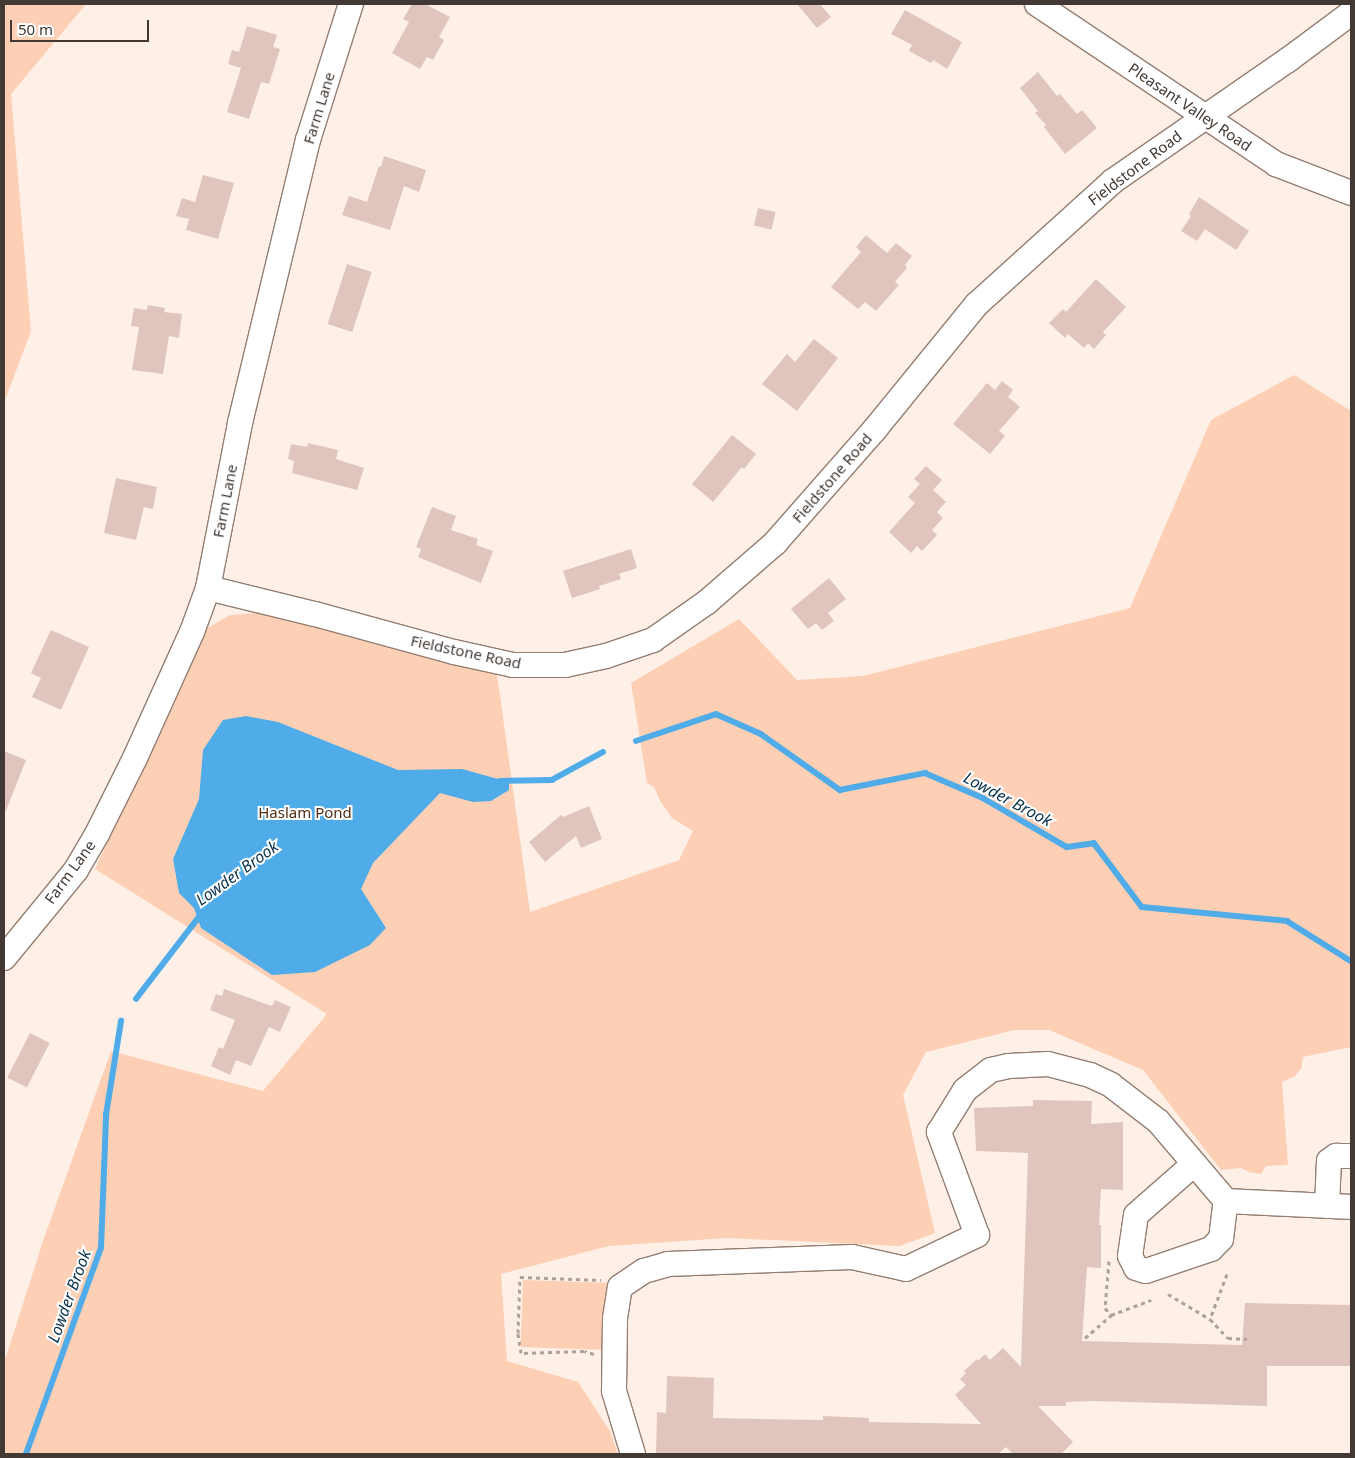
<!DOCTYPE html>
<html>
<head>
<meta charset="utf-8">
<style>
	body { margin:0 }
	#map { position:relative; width:1355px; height:1458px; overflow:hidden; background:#fef0e7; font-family:"Noto Sans",sans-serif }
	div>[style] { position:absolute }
	.green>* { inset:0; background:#fdcfb5; transform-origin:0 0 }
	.water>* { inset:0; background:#4face9 }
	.stream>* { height:5.5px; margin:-2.75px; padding:0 2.75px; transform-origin:2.75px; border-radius:2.75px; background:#4face9 }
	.building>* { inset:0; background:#dfc5bd; transform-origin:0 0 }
	.path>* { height:3px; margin-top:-1.5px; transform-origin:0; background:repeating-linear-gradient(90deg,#ada19a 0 4px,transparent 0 8px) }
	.roads { filter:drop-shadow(1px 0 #937e72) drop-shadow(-1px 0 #937e72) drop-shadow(0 1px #937e72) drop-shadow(0 -1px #937e72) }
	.minor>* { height:24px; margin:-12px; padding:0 12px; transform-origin:12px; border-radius:12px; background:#fff }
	span { translate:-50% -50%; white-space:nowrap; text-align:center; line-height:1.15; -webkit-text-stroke:4px #fff; paint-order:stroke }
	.street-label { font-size:15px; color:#423934 }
	.park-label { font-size:15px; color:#4f2d16 }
	.water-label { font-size:16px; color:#09324b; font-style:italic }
	.frame { position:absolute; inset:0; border:5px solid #423934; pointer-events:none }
	.scale { position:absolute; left:10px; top:20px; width:139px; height:22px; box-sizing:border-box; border:2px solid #423934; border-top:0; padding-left:6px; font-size:15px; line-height:18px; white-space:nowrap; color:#423934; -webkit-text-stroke:4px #fff; paint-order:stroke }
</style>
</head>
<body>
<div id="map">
	<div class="green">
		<i style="clip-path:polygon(4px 4px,86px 4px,11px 94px,31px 331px,4px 403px)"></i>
		<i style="clip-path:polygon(1294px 375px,1351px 411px,1351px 1047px,1303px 1057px,1301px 1069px,1295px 1076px,1282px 1082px,1288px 1165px,1266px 1166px,1261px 1174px,1249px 1172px,1241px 1168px,1221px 1170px,1143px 1070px,1049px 1030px,1014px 1030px,926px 1052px,903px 1095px,935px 1233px,900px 1246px,727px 1238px,609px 1246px,501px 1274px,507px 1361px,578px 1382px,610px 1431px,618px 1454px,4px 1454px,4px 1363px,44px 1238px,111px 1051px,263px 1091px,327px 1014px,95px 869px,206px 629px,230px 615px,271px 612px,497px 674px,530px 912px,679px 860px,693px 831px,672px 818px,660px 801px,654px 787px,647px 783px,631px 683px,739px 619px,797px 680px,863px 676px,1130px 608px,1211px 420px)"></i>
		<i style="left:523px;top:1280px;width:87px;height:67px;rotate:2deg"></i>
	</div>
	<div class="water">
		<i style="clip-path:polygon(246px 716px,278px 722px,398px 770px,462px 769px,509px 782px,509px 790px,491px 801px,473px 802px,440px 793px,373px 863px,361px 889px,386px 928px,370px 945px,315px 972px,272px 975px,201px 928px,194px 908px,179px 893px,173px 859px,199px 799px,203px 750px,223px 720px)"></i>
	</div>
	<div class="stream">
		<i style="left:636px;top:741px;width:84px;rotate:-18.6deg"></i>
		<i style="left:716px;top:714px;width:49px;rotate:24deg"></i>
		<i style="left:761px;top:734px;width:97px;rotate:35.3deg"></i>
		<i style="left:840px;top:790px;width:87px;rotate:-11.3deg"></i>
		<i style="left:925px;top:773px;width:63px;rotate:23.3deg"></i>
		<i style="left:983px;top:798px;width:97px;rotate:30.3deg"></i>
		<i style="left:1067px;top:847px;width:27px;rotate:-8deg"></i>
		<i style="left:1094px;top:843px;width:80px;rotate:53.1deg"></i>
		<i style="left:1142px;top:907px;width:146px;rotate:5.5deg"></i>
		<i style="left:1287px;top:921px;width:75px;rotate:32deg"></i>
		<i style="left:500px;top:781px;width:52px;rotate:-1.1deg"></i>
		<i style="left:552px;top:780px;width:58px;rotate:-28.8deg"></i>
		<i style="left:136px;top:999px;width:108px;rotate:-52.5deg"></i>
		<i style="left:26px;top:1454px;width:219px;rotate:-70deg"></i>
		<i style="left:101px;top:1248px;width:133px;rotate:-87.8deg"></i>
		<i style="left:106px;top:1115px;width:95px;rotate:-80.9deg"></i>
	</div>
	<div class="building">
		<i style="clip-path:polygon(412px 4px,425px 4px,450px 17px,439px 37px,444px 40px,433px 60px,427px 57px,420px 69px,392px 53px,409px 22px,403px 19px)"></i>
		<i style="clip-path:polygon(797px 4px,820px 4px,831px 17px,817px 28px)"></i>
		<i style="clip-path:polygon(905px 10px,962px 42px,947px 69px,933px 60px,931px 63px,909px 51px,912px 45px,891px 34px)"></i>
		<i style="clip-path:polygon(247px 26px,277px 35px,273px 47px,280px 49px,269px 84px,261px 82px,249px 119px,227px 112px,241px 68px,228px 64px,232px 50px,239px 52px)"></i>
		<i style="clip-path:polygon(1038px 72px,1057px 96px,1060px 94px,1077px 114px,1082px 110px,1097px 128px,1065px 154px,1044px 127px,1046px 125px,1035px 113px,1038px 111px,1020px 88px)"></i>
		<i style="clip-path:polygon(384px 156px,426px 170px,419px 192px,404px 186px,390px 230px,342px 215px,349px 196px,367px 202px,379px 166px,381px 167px)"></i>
		<i style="clip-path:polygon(203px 175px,234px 183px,218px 239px,186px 230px,189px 219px,176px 216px,182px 198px,195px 202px)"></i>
		<i style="clip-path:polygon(1199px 197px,1249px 231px,1236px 250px,1205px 229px,1197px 241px,1181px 231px,1191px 216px,1189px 214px)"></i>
		<i style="left:758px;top:208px;width:18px;height:18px;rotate:13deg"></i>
		<i style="clip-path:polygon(866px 235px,887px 253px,896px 243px,912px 256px,905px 265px,907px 268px,895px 282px,899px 285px,876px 311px,865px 302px,858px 309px,831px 287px,861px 252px,856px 247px)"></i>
		<i style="left:347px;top:264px;width:26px;height:63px;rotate:18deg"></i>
		<i style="clip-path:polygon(1096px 279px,1126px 307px,1103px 332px,1106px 335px,1094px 349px,1088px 343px,1084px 348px,1068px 334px,1065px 338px,1049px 323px,1063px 309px,1066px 312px)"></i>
		<i style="clip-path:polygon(148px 305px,165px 308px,164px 312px,182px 314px,179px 338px,169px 336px,163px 374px,132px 370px,139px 327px,131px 326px,134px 308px,147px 310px)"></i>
		<i style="clip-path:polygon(814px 339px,838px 358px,797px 411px,762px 384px,787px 354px,795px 362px)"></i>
		<i style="clip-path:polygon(1002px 381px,1013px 390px,1008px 397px,1020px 407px,999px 431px,1005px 436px,990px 454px,953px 424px,987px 383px,995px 390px)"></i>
		<i style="clip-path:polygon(732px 435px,756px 454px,744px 469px,742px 467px,713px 502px,692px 484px)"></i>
		<i style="clip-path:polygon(308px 443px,338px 450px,336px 459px,364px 468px,357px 490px,292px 473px,294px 461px,288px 459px,291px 444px,307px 447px)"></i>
		<i style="clip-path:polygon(926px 466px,942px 480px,933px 490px,946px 502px,937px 512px,943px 518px,932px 530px,937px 535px,922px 551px,917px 546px,911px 553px,889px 532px,915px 503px,908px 497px,920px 484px,914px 479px)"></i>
		<i style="clip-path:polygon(116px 478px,157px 487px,153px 509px,144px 507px,136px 540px,104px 533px)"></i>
		<i style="clip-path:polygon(432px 507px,456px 516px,451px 530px,478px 539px,476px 545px,493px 551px,481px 583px,418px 557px,421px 549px,416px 547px)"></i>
		<i style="clip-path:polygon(631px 549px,637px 568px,619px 574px,621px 579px,599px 586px,600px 589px,572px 598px,563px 571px)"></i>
		<i style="clip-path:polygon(829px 578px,846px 599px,828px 613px,834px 621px,822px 630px,816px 623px,808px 629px,791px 609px)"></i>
		<i style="clip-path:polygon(51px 630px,89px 647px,61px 710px,32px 697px,41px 678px,31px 673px)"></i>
		<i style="clip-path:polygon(4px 751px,26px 760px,5px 813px,4px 813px)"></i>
		<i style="clip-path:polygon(589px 806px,602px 839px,581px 848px,576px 836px,545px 862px,529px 842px,561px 815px,563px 817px)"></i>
		<i style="clip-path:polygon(224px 989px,272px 1006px,275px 1000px,291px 1007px,280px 1032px,269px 1027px,251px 1066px,236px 1060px,230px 1075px,211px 1066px,219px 1047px,223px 1049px,235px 1020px,210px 1010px,216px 994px,222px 996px)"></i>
		<i style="left:30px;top:1033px;width:22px;height:50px;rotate:27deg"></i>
		<i style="clip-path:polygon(1033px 1100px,1092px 1101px,1091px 1124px,1123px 1122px,1123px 1190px,1101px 1189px,1099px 1225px,1101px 1225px,1101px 1268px,1087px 1267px,1082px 1341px,1242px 1345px,1245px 1303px,1351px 1305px,1351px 1366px,1267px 1366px,1267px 1406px,1094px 1401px,1066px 1402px,1066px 1406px,1038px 1406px,1073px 1442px,1061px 1454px,1013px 1454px,1006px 1447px,998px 1454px,656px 1454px,657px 1412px,666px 1413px,667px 1376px,714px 1378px,713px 1418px,823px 1420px,823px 1416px,869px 1418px,869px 1422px,981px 1424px,955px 1395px,966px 1385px,960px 1379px,966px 1373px,964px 1371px,977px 1359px,978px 1361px,985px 1354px,990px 1360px,1003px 1348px,1021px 1367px,1028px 1153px,976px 1151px,974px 1108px,1033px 1106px)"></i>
	</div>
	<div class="path">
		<i style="left:1109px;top:1261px;width:47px;rotate:94.9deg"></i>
		<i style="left:1105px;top:1308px;width:9px;rotate:49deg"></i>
		<i style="left:1227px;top:1274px;width:48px;rotate:110.7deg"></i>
		<i style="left:1210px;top:1319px;width:26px;rotate:47deg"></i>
		<i style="left:1228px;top:1338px;width:19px;rotate:3deg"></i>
		<i style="left:1168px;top:1294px;width:49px;rotate:30.8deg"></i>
		<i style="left:1085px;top:1338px;width:35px;rotate:-41deg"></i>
		<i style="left:1111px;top:1315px;width:43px;rotate:-20.6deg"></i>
		<i style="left:594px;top:1354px;width:10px;rotate:-163deg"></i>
		<i style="left:584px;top:1351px;width:63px;rotate:178.2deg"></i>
		<i style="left:521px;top:1353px;width:20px;rotate:-99deg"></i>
		<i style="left:518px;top:1333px;width:56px;rotate:-88deg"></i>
		<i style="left:520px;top:1277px;width:81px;rotate:2.1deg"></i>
	</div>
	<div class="roads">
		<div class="minor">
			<i style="left:1037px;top:4px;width:288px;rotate:33.8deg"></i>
			<i style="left:1276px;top:164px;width:80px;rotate:21.1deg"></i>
			<i style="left:208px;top:588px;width:110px;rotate:13.7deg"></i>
			<i style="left:315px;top:614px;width:144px;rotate:15.3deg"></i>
			<i style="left:454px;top:652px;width:60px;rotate:12.4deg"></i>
			<i style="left:513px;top:665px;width:52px"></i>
			<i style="left:565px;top:665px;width:42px;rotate:-12.4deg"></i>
			<i style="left:606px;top:656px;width:50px;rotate:-18.8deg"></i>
			<i style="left:653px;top:640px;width:66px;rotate:-35.1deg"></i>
			<i style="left:707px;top:602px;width:90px;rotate:-40.9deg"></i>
			<i style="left:775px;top:543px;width:152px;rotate:-48.7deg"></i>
			<i style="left:875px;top:429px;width:161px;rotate:-50.8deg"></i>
			<i style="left:977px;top:304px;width:183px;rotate:-42.1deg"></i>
			<i style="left:1113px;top:181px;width:213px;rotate:-34.7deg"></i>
			<i style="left:1288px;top:60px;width:79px;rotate:-36.7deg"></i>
			<i style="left:4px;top:958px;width:114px;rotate:-50.7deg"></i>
			<i style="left:76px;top:870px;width:42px;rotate:-59.7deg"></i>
			<i style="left:97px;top:834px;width:85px;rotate:-63.4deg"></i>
			<i style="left:135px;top:758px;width:138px;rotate:-65.7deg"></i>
			<i style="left:192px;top:632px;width:47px;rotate:-70deg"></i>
			<i style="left:208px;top:588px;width:168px;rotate:-79deg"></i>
			<i style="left:240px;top:423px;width:291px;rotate:-76.5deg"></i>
			<i style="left:308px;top:140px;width:143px;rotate:-72.5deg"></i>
			<i style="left:1194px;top:1164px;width:77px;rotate:138.7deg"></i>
			<i style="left:1136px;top:1215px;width:41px;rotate:98.3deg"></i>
			<i style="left:1130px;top:1256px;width:13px;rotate:63deg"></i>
			<i style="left:1136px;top:1268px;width:10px;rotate:17deg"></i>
			<i style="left:1146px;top:1271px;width:69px;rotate:-18.7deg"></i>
			<i style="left:1211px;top:1249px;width:14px;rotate:-45deg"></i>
			<i style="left:1221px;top:1239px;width:38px;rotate:-83deg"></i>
			<i style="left:1327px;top:1206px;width:45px;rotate:-87.5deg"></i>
			<i style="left:1329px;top:1161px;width:9px;rotate:-36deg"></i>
			<i style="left:1336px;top:1156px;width:15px"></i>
			<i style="left:633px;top:1454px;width:66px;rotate:-106.8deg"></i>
			<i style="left:614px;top:1391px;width:73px;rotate:-89.2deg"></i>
			<i style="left:615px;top:1318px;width:31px;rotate:-81deg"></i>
			<i style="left:620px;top:1287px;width:29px;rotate:-34deg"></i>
			<i style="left:644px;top:1271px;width:25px;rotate:-16deg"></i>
			<i style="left:668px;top:1264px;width:184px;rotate:-2.2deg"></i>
			<i style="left:852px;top:1257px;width:55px;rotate:12.5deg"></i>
			<i style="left:906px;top:1269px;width:79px;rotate:-25.6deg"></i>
			<i style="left:977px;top:1235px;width:110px;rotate:-110.3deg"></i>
			<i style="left:939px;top:1132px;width:49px;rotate:-58.2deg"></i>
			<i style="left:965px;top:1090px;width:33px;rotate:-38deg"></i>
			<i style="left:991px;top:1070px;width:18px;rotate:-13deg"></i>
			<i style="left:1009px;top:1066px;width:39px;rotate:-3deg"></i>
			<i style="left:1048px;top:1064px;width:43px;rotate:14.7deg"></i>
			<i style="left:1090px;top:1075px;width:23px;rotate:25deg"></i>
			<i style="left:1111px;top:1085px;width:59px;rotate:37.5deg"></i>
			<i style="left:1158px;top:1121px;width:105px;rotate:49.6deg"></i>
			<i style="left:1226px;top:1201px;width:125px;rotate:2.7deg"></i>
		</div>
	</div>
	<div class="street-label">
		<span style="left:1190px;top:107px;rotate:34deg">Pleasant Valley Road</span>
		<span style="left:319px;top:108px;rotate:-73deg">Farm Lane</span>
		<span style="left:1135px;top:168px;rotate:-37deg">Fieldstone Road</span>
		<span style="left:832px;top:478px;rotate:-49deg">Fieldstone Road</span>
		<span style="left:225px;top:501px;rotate:-79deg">Farm Lane</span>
		<span style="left:466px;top:652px;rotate:12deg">Fieldstone Road</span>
		<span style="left:70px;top:872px;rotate:-54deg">Farm Lane</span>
	</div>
	<div class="park-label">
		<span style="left:305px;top:813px">Haslam Pond</span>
	</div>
	<div class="water-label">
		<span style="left:1008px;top:799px;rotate:28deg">Lowder Brook</span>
		<span style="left:237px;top:873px;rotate:-36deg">Lowder Brook</span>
		<span style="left:69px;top:1296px;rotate:-70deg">Lowder Brook</span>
	</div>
	<div class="frame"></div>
	<div class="scale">50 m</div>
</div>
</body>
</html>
